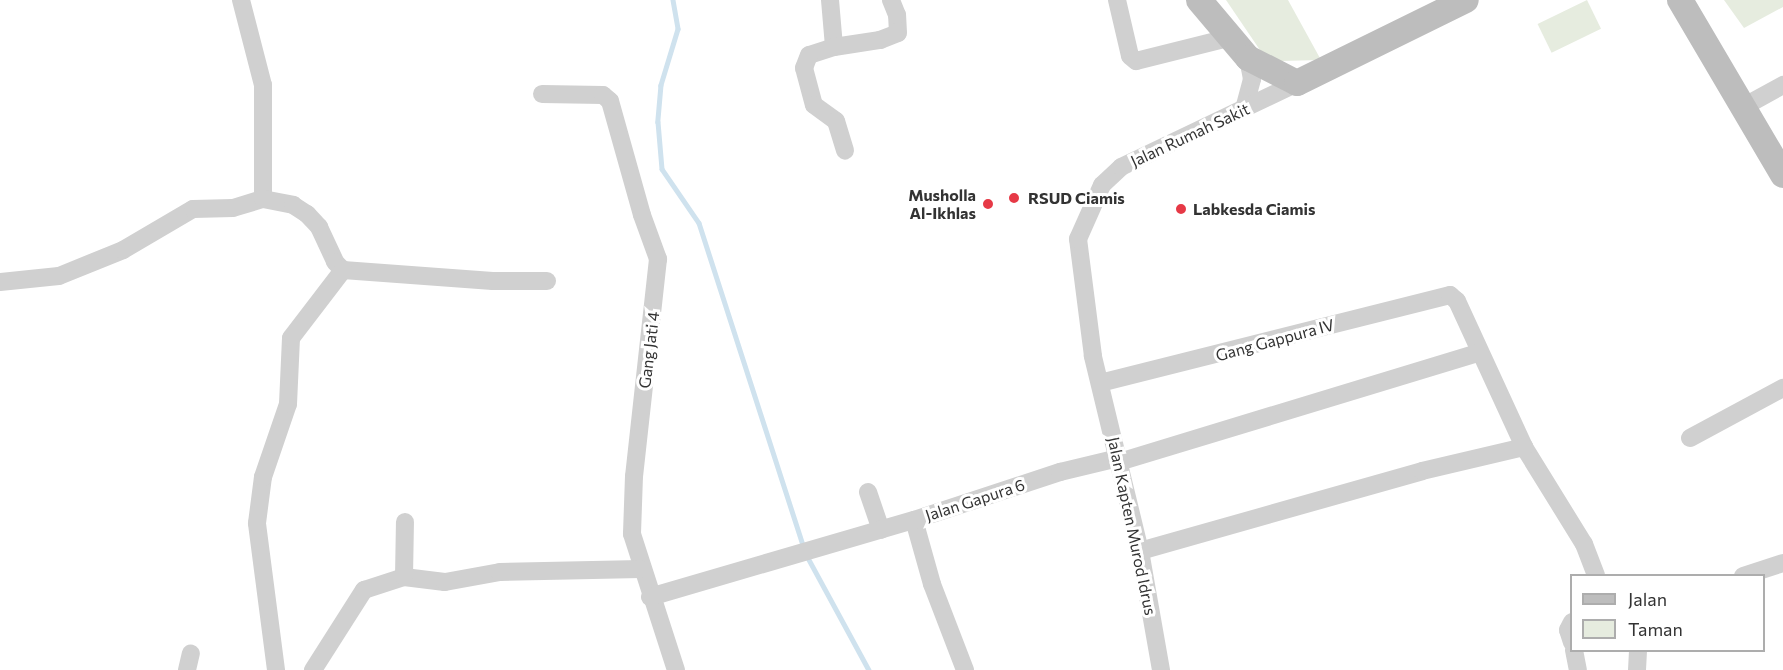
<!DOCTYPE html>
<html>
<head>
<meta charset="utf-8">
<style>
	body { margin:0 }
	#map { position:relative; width:1783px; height:670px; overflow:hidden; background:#fff; font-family:Commissioner,sans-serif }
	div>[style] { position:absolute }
	.green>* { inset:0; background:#e6ecdf; transform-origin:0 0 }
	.stream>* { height:4.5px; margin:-2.25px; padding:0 2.25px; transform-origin:2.25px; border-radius:2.25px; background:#cfe2ee }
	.street>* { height:18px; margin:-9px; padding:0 9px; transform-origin:9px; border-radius:9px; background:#d0d0d0 }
	.secondary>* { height:26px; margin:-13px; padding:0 13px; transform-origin:13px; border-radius:13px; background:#bdbdbd }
	.dots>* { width:16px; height:16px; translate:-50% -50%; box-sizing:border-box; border:3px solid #fff; border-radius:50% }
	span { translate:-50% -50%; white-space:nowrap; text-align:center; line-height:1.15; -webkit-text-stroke:6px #fff; paint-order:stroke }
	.street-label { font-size:16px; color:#333 }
	.poi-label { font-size:16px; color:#333; font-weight:700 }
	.right { translate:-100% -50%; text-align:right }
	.left { translate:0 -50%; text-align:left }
	.legend { position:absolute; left:1570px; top:574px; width:195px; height:78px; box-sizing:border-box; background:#fff; border:2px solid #adadad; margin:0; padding:8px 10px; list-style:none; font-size:18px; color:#333 }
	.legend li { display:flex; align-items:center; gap:12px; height:30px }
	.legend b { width:30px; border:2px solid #adadad }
</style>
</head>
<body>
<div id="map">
	<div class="green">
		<i style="clip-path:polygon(1226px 0,1288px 0,1321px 60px,1280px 61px,1264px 56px)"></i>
		<i style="left:1587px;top:0;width:32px;height:55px;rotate:64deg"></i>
		<i style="clip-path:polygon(1724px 0,1783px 0,1783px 7px,1744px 28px)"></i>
	</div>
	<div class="stream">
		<i style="left:673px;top:0;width:29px;rotate:80deg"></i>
		<i style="left:678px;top:29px;width:59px;rotate:106.9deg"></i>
		<i style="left:661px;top:85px;width:37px;rotate:95deg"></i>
		<i style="left:658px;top:122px;width:47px;rotate:85.1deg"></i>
		<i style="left:662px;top:169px;width:65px;rotate:55.6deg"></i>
		<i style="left:699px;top:223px;width:342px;rotate:72.1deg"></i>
		<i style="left:807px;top:556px;width:130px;rotate:61.5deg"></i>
	</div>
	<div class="street">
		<i style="left:241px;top:0;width:88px;rotate:75.5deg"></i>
		<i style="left:263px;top:85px;width:114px;rotate:90deg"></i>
		<i style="left:830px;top:0;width:47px;rotate:85.1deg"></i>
		<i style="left:834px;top:47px;width:26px;rotate:162deg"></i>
		<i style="left:809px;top:55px;width:14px;rotate:111deg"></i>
		<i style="left:804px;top:68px;width:38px;rotate:75deg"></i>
		<i style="left:814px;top:105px;width:27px;rotate:36deg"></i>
		<i style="left:836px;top:121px;width:31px;rotate:73deg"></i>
		<i style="left:1117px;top:0;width:57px;rotate:76.9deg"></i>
		<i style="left:1130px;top:56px;width:8px;rotate:40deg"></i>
		<i style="left:1136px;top:61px;width:99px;rotate:-14deg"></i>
		<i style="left:834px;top:47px;width:47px;rotate:-8.7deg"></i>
		<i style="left:880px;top:40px;width:19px;rotate:-21deg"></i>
		<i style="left:898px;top:33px;width:18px;rotate:-93deg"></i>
		<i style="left:897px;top:15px;width:16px;rotate:-112deg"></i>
		<i style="left:542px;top:94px;width:61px;rotate:0.9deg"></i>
		<i style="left:603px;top:95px;width:9px;rotate:41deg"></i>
		<i style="left:610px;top:101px;width:118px;rotate:74.3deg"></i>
		<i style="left:642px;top:215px;width:47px;rotate:70deg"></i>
		<i style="left:658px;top:259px;width:218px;rotate:96.3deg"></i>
		<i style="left:634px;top:476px;width:58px;rotate:92deg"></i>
		<i style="left:632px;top:534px;width:143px;rotate:72.1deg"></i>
		<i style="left:1743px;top:107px;width:46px;rotate:-28.8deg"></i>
		<i style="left:1244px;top:109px;width:31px;rotate:-75deg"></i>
		<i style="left:1252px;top:79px;width:21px;rotate:-101deg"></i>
		<i style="left:0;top:282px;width:59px;rotate:-5.8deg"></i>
		<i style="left:59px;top:276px;width:69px;rotate:-22.1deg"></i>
		<i style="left:123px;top:250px;width:81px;rotate:-30.4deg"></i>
		<i style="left:193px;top:209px;width:40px;rotate:-1.4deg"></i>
		<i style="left:233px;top:208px;width:31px;rotate:-17deg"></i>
		<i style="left:263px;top:199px;width:31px;rotate:11deg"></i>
		<i style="left:293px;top:205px;width:17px;rotate:33deg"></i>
		<i style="left:307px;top:214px;width:18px;rotate:47deg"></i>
		<i style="left:319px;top:227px;width:38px;rotate:65deg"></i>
		<i style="left:335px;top:262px;width:11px;rotate:45deg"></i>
		<i style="left:343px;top:270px;width:150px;rotate:4.2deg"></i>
		<i style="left:493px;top:281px;width:54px"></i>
		<i style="left:1100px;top:383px;width:361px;rotate:-14.1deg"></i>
		<i style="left:1450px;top:295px;width:9px;rotate:41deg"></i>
		<i style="left:1457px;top:301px;width:161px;rotate:65.3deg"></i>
		<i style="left:1524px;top:447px;width:114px;rotate:58.3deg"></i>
		<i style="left:1584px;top:544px;width:34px;rotate:69deg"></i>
		<i style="left:1690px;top:438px;width:106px;rotate:-28.3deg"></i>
		<i style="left:1119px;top:462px;width:377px;rotate:-16.9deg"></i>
		<i style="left:868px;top:492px;width:40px;rotate:71.1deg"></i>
		<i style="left:1140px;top:551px;width:293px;rotate:-15.8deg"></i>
		<i style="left:1422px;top:471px;width:105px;rotate:-13.2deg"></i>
		<i style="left:1743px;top:576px;width:42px;rotate:-18deg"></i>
		<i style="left:404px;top:577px;width:41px;rotate:7deg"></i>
		<i style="left:445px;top:582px;width:56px;rotate:-10.3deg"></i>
		<i style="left:500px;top:572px;width:141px;rotate:-1.2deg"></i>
		<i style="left:650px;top:597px;width:275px;rotate:-16.3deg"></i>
		<i style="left:1572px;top:622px;width:9px;rotate:117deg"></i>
		<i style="left:1568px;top:630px;width:13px;rotate:72deg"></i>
		<i style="left:1574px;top:650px;width:20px;rotate:79deg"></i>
		<i style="left:187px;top:670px;width:17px;rotate:-77deg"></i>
		<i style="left:276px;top:670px;width:148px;rotate:-97.4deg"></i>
		<i style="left:257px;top:523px;width:46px;rotate:-82.6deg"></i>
		<i style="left:263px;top:477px;width:77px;rotate:-71.1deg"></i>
		<i style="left:288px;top:404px;width:66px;rotate:-87.4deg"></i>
		<i style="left:291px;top:338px;width:86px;rotate:-52.6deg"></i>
		<i style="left:313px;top:670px;width:95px;rotate:-57.5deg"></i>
		<i style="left:364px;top:590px;width:42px;rotate:-18deg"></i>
		<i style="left:404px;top:577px;width:55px;rotate:-89deg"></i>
		<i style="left:965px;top:670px;width:92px;rotate:-111deg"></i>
		<i style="left:932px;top:584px;width:66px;rotate:-105.7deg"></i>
		<i style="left:914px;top:520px;width:154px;rotate:-18.2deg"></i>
		<i style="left:1060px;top:472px;width:60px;rotate:-13.6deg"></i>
		<i style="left:1161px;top:670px;width:121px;rotate:-100deg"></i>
		<i style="left:1140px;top:551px;width:201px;rotate:-103.6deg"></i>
		<i style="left:1093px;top:356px;width:118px;rotate:-97.3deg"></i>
		<i style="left:1078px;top:239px;width:59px;rotate:-66deg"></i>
		<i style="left:1102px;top:185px;width:26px;rotate:-43deg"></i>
		<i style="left:1121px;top:167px;width:195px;rotate:-25.5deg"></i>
		<i style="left:1637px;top:670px;width:20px;rotate:-87deg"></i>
	</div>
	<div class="secondary">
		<i style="left:1199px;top:0;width:76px;rotate:49.8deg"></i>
		<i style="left:1248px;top:58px;width:55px;rotate:27deg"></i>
		<i style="left:1297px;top:83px;width:188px;rotate:-26.2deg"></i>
		<i style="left:1680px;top:0;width:203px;rotate:59.5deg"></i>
	</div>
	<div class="dots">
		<i style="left:1014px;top:198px;background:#e63946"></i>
		<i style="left:988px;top:204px;background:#e63946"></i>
		<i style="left:1181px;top:209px;background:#e63946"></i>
	</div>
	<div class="street-label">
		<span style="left:1190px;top:135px;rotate:-25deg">Jalan Rumah Sakit</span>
		<span style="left:1275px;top:340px;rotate:-15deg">Gang Gappura IV</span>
		<span style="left:649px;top:350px;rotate:-83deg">Gang Jati 4</span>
		<span style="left:975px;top:500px;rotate:-18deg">Jalan Gapura 6</span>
		<span style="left:1132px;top:526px;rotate:78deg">Jalan Kapten Murod Idrus</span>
	</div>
	<div class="poi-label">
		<span class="right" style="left:976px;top:204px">Musholla<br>Al-Ikhlas</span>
		<span class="left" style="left:1028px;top:198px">RSUD Ciamis</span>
		<span class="left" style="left:1193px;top:209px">Labkesda Ciamis</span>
	</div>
	<ul class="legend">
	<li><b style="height:8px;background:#bdbdbd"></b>Jalan</li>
	<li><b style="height:16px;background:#e6ecdf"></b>Taman</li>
	</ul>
</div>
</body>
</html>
